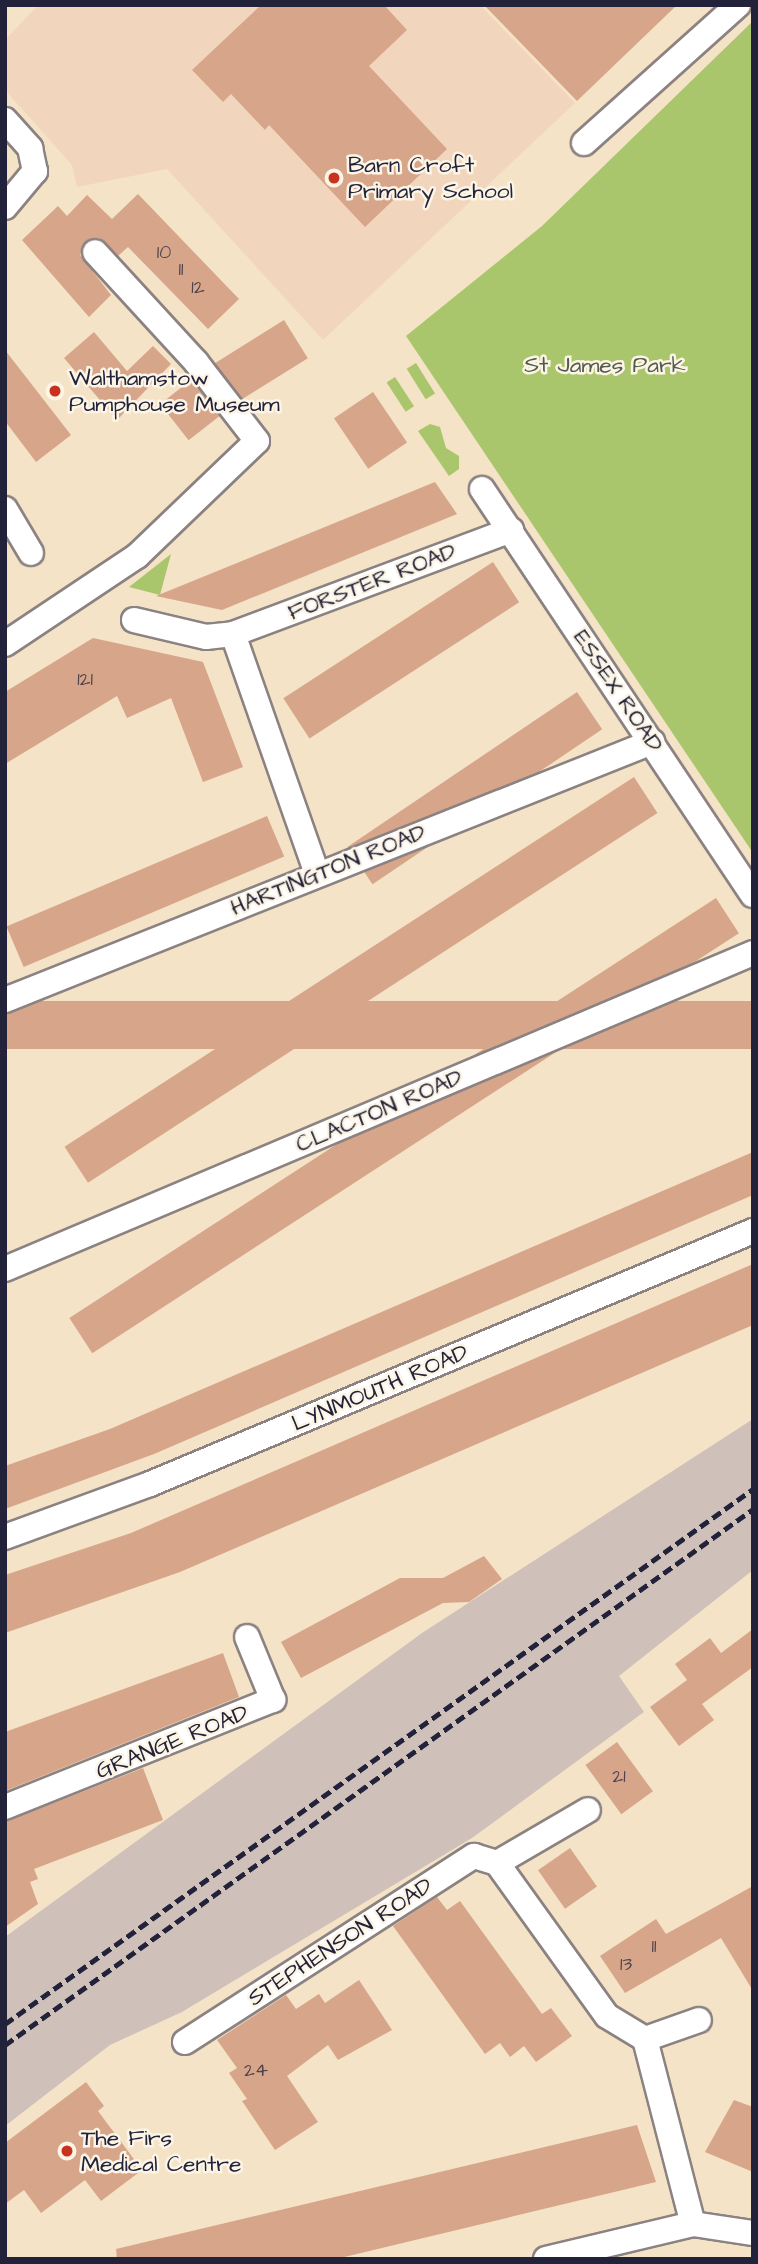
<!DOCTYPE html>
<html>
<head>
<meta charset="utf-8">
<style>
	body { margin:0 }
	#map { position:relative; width:758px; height:2264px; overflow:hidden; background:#f4e3c7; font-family:"Architects Daughter",sans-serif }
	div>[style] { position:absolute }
	.built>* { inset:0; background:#f2d5bd }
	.industrial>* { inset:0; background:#cfc1ba }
	.green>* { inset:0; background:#aac66c; transform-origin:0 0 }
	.building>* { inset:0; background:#d7a589; transform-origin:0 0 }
	.roads { filter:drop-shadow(2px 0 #8b8281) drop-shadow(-2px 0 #8b8281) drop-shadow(0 2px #8b8281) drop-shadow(0 -2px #8b8281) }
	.street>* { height:24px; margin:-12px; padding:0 12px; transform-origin:12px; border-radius:12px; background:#fff }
	.rail>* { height:5px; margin-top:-2.5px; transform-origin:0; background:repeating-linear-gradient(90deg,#22223b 0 10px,transparent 0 15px) }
	.dots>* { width:19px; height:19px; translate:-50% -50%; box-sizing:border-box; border:4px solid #fcf5e5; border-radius:50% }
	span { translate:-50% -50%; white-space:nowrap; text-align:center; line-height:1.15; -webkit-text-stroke:5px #fcf5e5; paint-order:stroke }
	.number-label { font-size:19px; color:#4f434e }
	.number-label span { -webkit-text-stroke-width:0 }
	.poi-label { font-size:23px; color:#22223b }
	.left { translate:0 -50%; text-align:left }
	.park-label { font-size:23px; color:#525b4c }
	.street-label { font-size:23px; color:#22223b }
	.frame { position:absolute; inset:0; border:7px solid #22223b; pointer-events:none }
</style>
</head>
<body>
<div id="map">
	<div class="built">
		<i style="clip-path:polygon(38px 5px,480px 5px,575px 103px,323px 340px,167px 169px,77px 187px,72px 165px,5px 90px,5px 40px)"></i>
	</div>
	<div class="industrial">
		<i style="clip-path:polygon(753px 1419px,753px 1570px,619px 1676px,644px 1712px,472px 1838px,182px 2012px,110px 2045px,5px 2126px,5px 1937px,422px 1633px)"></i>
	</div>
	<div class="green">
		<i style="clip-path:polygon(753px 21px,753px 853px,406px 336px,542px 226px)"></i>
		<i style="left:416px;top:363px;width:36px;height:11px;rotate:58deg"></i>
		<i style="left:395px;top:377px;width:35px;height:10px;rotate:57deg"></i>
		<i style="clip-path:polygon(430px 424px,440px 427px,446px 448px,459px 456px,459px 469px,449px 476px,418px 431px)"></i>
		<i style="clip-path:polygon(171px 554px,160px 595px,129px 587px)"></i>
	</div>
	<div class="building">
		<i style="clip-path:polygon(261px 5px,384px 5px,407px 30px,369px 66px,447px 149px,365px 227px,269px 125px,265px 130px,231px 94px,223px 102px,192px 70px)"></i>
		<i style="clip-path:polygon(484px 5px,677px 5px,577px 101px)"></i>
		<i style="clip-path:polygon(138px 194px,239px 299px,208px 329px,128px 247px,118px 256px,99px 238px,86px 241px,80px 255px,111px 295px,89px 317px,22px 240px,58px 206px,67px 216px,87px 195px,112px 219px)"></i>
		<i style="left:284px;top:320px;width:45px;height:81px;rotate:58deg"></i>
		<i style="clip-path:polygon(94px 332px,127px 371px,153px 346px,171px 364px,117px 420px,64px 358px)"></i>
		<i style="clip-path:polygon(5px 350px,71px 435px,36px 462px,5px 421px)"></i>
		<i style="left:191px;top:380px;width:46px;height:39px;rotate:52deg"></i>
		<i style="left:373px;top:392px;width:61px;height:47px;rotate:56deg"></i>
		<i style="clip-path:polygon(435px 482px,457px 514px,222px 610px,156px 596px)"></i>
		<i style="left:493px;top:562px;width:48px;height:250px;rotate:57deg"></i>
		<i style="clip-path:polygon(93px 638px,203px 662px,243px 767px,203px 782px,171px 698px,127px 718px,117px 696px,5px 764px,5px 692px)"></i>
		<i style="left:577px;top:692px;width:45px;height:277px;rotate:56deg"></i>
		<i style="left:634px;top:777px;width:43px;height:679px;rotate:57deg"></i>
		<i style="left:267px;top:816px;width:44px;height:283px;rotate:67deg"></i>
		<i style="left:716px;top:898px;width:42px;height:771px;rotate:57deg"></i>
		<i style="left:753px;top:1001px;width:48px;height:809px;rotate:90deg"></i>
		<i style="clip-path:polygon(753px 1152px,753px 1195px,154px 1454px,5px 1509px,5px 1466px,110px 1429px)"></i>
		<i style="clip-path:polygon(753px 1264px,753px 1325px,180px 1572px,5px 1633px,5px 1575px,131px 1533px)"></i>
		<i style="clip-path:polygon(484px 1556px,502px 1579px,469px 1602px,443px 1603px,301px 1678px,281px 1642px,400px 1578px,443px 1578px)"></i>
		<i style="clip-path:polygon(753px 1629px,753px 1667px,702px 1704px,714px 1720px,679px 1746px,650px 1707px,687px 1680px,675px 1664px,710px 1638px,721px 1653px)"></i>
		<i style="clip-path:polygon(223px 1653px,239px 1697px,5px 1791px,5px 1732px)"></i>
		<i style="left:617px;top:1742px;width:61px;height:39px;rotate:54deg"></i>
		<i style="clip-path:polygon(143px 1768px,163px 1820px,34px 1869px,38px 1879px,30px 1882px,38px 1904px,5px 1927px,5px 1822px)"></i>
		<i style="left:570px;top:1848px;width:47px;height:39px;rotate:55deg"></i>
		<i style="clip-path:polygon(753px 1886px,753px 1991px,721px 1938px,625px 1993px,600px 1956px,656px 1919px,666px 1934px)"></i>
		<i style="clip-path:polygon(437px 1897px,447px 1910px,460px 1901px,542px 2014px,551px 2008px,572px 2036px,536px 2062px,524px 2046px,510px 2057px,500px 2043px,485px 2054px,393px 1926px)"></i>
		<i style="clip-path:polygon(359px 1980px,392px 2030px,338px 2060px,328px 2045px,287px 2076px,318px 2122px,275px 2150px,242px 2101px,247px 2099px,229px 2073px,237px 2068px,217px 2040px,286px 1995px,296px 2009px,319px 1994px,325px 2003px)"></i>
		<i style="clip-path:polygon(86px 2082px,104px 2106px,98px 2111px,142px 2170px,101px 2201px,85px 2180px,41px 2213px,24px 2190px,5px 2204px,5px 2143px)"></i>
		<i style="clip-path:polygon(734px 2100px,753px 2107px,753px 2172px,705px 2152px)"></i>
		<i style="clip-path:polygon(637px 2125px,656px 2182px,336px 2259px,117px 2259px,116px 2249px)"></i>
	</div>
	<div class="roads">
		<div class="street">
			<i style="left:5px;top:120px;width:38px;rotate:48deg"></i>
			<i style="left:30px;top:148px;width:24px;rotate:78deg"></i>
			<i style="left:35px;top:171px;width:47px;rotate:129.8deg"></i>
			<i style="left:584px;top:143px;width:207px;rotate:-41.9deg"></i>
			<i style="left:482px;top:489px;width:488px;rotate:56.3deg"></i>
			<i style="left:5px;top:509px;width:51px;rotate:59.4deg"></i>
			<i style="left:134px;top:620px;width:74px;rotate:13.3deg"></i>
			<i style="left:206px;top:637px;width:27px;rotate:-6deg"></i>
			<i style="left:233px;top:634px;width:297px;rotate:-20.5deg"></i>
			<i style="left:233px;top:634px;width:254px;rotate:70.7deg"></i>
			<i style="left:5px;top:644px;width:159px;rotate:-33.7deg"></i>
			<i style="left:137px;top:556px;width:166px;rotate:-43.8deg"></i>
			<i style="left:257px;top:441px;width:100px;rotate:-127.7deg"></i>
			<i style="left:196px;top:362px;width:149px;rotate:-132.6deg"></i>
			<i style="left:5px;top:1000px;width:697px;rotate:-21.74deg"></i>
			<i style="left:5px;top:1269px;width:812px;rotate:-22.9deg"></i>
			<i style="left:5px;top:1537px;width:154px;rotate:-20.1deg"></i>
			<i style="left:150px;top:1484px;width:654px;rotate:-22.76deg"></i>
			<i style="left:5px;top:1807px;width:289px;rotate:-21.8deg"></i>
			<i style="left:273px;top:1700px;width:68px;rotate:-112.4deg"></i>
			<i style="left:497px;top:1863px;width:105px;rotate:-30.2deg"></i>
			<i style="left:645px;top:2039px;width:57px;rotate:-19.4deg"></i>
			<i style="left:185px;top:2042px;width:344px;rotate:-32.8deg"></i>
			<i style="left:474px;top:1856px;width:24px;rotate:17deg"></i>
			<i style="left:497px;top:1863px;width:188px;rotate:54.3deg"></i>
			<i style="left:607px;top:2016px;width:44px;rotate:31.2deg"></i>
			<i style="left:645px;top:2039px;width:191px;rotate:75.5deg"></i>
			<i style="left:546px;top:2259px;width:151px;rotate:-13.4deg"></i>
			<i style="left:693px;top:2224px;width:61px;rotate:8.5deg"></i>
		</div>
	</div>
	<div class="rail">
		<i style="left:5px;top:2024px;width:920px;rotate:-35.57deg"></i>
		<i style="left:5px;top:2045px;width:920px;rotate:-35.62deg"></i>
	</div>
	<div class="dots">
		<i style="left:334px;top:178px;background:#c8321e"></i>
		<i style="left:55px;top:391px;background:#c8321e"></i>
		<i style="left:67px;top:2151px;background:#c8321e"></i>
	</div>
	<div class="number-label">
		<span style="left:164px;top:253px">10</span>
		<span style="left:181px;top:270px">11</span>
		<span style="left:198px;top:288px">12</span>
		<span style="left:85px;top:680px">121</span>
		<span style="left:619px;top:1777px">21</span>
		<span style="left:654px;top:1947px">11</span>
		<span style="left:626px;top:1965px">13</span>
		<span style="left:256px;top:2071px">24</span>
	</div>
	<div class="poi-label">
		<span class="left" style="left:348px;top:178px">Barn Croft<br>Primary School</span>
		<span class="left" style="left:69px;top:391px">Walthamstow<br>Pumphouse Museum</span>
		<span class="left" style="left:81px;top:2151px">The Firs<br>Medical Centre</span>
	</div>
	<div class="park-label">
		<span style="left:605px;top:365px">St James Park</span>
	</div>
	<div class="street-label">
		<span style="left:372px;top:582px;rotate:-21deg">FORSTER ROAD</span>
		<span style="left:618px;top:691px;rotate:56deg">ESSEX ROAD</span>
		<span style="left:328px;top:870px;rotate:-22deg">HARTINGTON ROAD</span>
		<span style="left:379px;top:1111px;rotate:-23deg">CLACTON ROAD</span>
		<span style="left:380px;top:1388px;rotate:-23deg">LYNMOUTH ROAD</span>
		<span style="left:172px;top:1742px;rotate:-22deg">GRANGE ROAD</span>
		<span style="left:340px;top:1942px;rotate:-33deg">STEPHENSON ROAD</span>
	</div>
	<div class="frame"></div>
</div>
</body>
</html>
